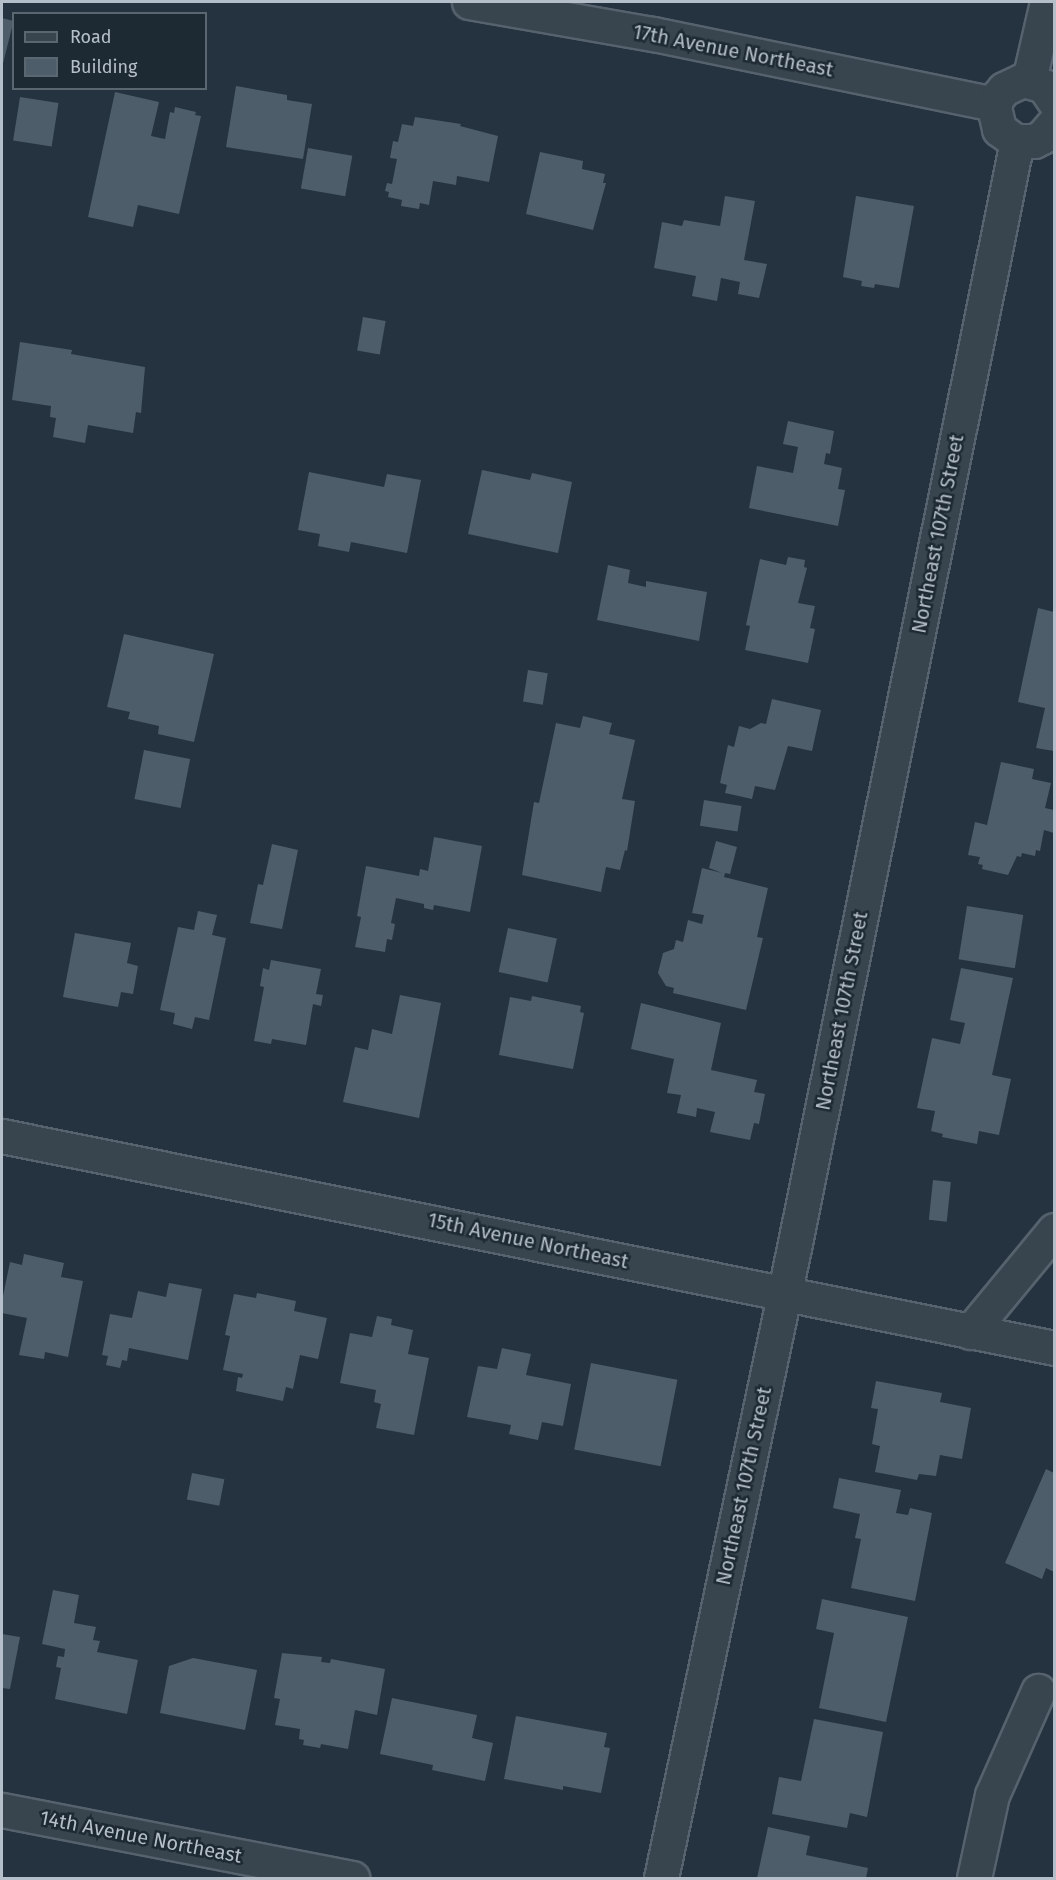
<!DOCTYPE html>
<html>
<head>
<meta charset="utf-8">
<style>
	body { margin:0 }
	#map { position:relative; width:1056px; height:1880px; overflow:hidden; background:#24333f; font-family:"Fira Sans",sans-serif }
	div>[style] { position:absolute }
	.building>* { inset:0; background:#4d5d6a; transform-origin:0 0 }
	.roads { filter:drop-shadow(2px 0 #56626d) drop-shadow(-2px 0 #56626d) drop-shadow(0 2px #56626d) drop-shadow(0 -2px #56626d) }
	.minor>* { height:33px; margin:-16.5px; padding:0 16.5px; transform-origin:16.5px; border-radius:16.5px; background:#38454f }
	.tertiary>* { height:33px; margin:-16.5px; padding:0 16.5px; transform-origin:16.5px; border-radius:16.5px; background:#38454f }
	span { translate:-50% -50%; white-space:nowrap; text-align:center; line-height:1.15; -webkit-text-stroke:5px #1d2a34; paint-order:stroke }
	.street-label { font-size:20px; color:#b5bfca }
	.frame { position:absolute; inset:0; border:3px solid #b5bfca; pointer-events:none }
	.legend { position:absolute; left:12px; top:12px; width:195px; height:78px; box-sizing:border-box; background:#1d2a34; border:2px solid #5a6670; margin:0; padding:8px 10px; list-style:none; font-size:18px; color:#b5bfca }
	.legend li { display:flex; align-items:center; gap:12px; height:30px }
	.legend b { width:30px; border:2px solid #5a6670 }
</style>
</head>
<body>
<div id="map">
	<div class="building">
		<i style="left:2px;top:18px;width:12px;height:56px;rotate:14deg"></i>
		<i style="clip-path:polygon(236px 86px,287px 95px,287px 100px,312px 104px,303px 159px,226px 147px)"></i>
		<i style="clip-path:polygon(115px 92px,159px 102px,151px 136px,165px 139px,170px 112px,174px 113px,175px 107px,196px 112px,195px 115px,201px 116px,179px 214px,138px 205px,133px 227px,88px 217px)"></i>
		<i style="left:20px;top:97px;width:39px;height:44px;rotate:9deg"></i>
		<i style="clip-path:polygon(415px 117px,461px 124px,460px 126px,498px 136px,489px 182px,457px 176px,456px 185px,433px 181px,429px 205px,420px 203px,419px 209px,401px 206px,402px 200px,388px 197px,389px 192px,385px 191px,387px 183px,392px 184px,397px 159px,390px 158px,393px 141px,398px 142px,402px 124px,413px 126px)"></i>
		<i style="left:308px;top:148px;width:45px;height:41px;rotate:10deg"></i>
		<i style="clip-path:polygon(540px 152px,583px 161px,582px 169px,605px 174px,603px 183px,606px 183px,593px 230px,526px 214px)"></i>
		<i style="clip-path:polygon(725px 196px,755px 201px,744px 260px,767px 264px,759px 298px,738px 294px,740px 282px,721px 278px,717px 301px,692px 296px,696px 276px,654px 268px,662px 222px,682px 226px,684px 220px,720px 226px)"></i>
		<i style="clip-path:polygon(856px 196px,914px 206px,899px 288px,875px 284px,874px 288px,861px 286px,862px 281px,843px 277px)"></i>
		<i style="left:363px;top:317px;width:23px;height:34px;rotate:10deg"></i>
		<i style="clip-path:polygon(20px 342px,72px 350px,71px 354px,145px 367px,141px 413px,136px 412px,133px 433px,88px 425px,85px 443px,53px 437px,56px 418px,50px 417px,51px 406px,12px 400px)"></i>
		<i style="clip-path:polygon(788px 421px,834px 431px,830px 454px,826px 453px,824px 464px,842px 468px,838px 489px,845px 490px,838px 526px,749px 508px,757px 466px,793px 473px,798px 447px,783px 444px)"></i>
		<i style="clip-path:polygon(482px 470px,530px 480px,532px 473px,572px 482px,558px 553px,468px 534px)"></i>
		<i style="clip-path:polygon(309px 472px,384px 487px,387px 474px,421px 480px,407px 553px,351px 542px,349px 552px,318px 546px,320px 534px,298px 530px)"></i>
		<i style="clip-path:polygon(788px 557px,805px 560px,804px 567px,807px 568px,798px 603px,815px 606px,810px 628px,815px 629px,808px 663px,745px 650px,750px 626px,746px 625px,760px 559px,786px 565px)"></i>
		<i style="clip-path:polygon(608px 565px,630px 570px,628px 583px,646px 587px,646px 581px,707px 592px,699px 641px,597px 620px)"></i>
		<i style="clip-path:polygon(1038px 608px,1054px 612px,1054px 751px,1036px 748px,1045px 708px,1018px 702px)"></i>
		<i style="clip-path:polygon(124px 634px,214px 654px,194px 742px,158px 734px,159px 726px,128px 719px,130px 712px,107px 707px)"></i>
		<i style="left:528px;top:670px;width:20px;height:32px;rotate:9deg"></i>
		<i style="clip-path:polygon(772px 699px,821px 710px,812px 751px,788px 746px,775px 790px,755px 786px,752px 799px,725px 793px,727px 785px,720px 783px,728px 745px,734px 747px,739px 726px,750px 729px,761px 723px,766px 724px)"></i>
		<i style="clip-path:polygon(583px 716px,612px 723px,609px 734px,635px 740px,622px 799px,635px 801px,627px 851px,625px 850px,620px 870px,606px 867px,601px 892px,522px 875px,534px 802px,539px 803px,556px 723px,580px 728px)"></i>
		<i style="left:144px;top:750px;width:47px;height:50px;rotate:11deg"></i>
		<i style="clip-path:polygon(1001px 762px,1034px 769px,1032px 779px,1051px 783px,1045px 808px,1054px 810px,1054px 833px,1044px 830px,1040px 851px,1036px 850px,1035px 856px,1022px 853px,1021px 857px,1017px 856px,1008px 875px,982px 869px,983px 865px,978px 864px,980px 857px,968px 855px,975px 822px,987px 825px)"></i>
		<i style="left:704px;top:800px;width:38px;height:26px;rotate:9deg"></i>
		<i style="clip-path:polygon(434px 837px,482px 846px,470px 912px,434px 905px,433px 910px,424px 908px,424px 904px,396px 898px,391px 923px,395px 924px,392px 940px,387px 939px,385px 952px,355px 947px,361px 917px,357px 916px,366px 866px,419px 876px,420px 869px,428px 871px)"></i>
		<i style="clip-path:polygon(716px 841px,737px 847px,730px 874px,725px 873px,724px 877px,768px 888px,757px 937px,763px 938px,746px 1010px,673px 993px,674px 988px,666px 986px,658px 973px,663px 953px,674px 949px,676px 940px,683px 942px,688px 920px,702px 924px,704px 915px,692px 913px,702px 868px,722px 873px,709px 868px)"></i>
		<i style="clip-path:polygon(272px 844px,298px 850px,282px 929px,250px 923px,258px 884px,263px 885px)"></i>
		<i style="left:967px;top:906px;width:57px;height:54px;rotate:9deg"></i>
		<i style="clip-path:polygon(198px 911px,217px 915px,212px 935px,226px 938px,209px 1020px,195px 1017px,192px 1029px,173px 1024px,175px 1013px,160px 1010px,178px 927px,194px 930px)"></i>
		<i style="left:508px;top:928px;width:50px;height:45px;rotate:12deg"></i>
		<i style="clip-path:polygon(75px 933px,131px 943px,127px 963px,138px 966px,133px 994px,121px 992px,118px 1007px,63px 997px)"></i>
		<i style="clip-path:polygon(271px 960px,321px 969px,316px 994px,323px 995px,321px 1006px,313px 1004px,306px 1045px,272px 1039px,271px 1044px,254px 1041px,264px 987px,260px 986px,263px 968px,269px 970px)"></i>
		<i style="clip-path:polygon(961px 968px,1013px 978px,992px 1075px,1011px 1079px,999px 1135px,979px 1131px,977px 1144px,942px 1137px,943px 1134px,931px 1131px,935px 1111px,917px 1108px,932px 1038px,960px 1044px,965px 1023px,950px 1020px)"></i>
		<i style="clip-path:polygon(400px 995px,441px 1003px,419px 1118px,343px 1102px,355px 1047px,368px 1050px,372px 1029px,392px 1034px)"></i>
		<i style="clip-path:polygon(532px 996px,581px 1006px,580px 1012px,584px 1013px,573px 1069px,499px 1055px,510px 997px,531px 1001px)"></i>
		<i style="clip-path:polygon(641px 1003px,721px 1023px,711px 1070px,757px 1080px,754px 1092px,765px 1094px,759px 1124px,754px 1123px,750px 1140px,710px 1132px,715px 1112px,697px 1108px,696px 1117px,677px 1113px,681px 1095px,667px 1093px,674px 1059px,631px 1049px)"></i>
		<i style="left:933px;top:1180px;width:18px;height:40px;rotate:6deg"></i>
		<i style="clip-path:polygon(24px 1254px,64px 1263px,61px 1277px,83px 1281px,68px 1357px,45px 1352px,44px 1359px,19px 1355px,27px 1318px,2px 1313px,2px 1301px,10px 1262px,22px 1265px)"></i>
		<i style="clip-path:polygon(169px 1283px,202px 1289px,188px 1360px,129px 1348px,127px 1361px,122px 1360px,120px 1368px,106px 1365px,108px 1356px,102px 1355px,110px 1314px,132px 1318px,138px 1291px,166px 1297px)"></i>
		<i style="clip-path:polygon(257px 1293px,296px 1301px,294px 1311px,327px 1318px,318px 1359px,300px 1355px,293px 1389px,286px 1387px,283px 1401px,236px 1391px,238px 1377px,242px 1378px,243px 1374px,223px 1370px,230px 1336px,225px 1335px,234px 1294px,256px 1298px)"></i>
		<i style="clip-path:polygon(377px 1316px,392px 1319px,391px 1325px,413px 1330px,408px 1354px,429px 1358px,414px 1435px,376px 1428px,381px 1404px,374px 1402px,376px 1390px,340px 1383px,350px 1333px,372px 1337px)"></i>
		<i style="clip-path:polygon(502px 1348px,531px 1354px,526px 1375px,571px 1384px,563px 1426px,542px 1422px,538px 1440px,509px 1434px,511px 1425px,467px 1417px,478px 1366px,497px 1369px)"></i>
		<i style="left:591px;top:1363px;width:88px;height:88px;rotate:11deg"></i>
		<i style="clip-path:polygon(876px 1381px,942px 1393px,940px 1402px,971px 1408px,962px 1459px,940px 1455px,936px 1476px,919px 1474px,917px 1480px,875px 1472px,880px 1446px,872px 1444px,878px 1409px,871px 1408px)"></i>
		<i style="clip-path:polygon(1046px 1469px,1054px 1473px,1054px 1572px,1046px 1568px,1042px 1579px,1005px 1563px)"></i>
		<i style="left:192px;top:1473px;width:33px;height:27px;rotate:11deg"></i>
		<i style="clip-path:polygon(839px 1478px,901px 1490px,896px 1513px,908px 1515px,910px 1508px,932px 1513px,915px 1601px,851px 1588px,861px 1539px,855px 1538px,860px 1514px,833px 1508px)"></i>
		<i style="clip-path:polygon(53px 1590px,79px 1595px,74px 1623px,96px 1627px,93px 1640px,100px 1641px,97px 1652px,138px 1660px,127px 1714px,55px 1699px,61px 1668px,56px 1667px,58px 1656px,64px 1657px,65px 1649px,42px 1644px)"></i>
		<i style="clip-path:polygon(822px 1599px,908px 1617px,886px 1722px,819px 1708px,834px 1633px,816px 1629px)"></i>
		<i style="clip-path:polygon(2px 1634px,20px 1637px,10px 1689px,2px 1688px)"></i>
		<i style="clip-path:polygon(282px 1653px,322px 1657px,321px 1662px,330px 1663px,331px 1659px,385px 1669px,377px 1715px,355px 1710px,348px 1749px,321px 1744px,320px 1748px,303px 1745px,304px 1740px,299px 1739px,300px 1729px,275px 1725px,280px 1699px,274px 1698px)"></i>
		<i style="clip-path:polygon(193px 1658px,257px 1670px,245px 1730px,160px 1713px,169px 1666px)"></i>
		<i style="clip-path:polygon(392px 1698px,477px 1715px,472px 1738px,493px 1743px,485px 1781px,432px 1770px,433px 1765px,380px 1754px)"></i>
		<i style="clip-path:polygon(516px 1716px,607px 1733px,604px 1747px,610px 1748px,601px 1793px,563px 1786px,563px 1790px,504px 1779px)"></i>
		<i style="clip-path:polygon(814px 1719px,883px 1732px,867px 1817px,850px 1813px,847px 1828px,772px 1814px,779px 1777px,801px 1781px)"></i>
		<i style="clip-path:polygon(768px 1827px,810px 1836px,806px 1855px,868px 1868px,866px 1878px,757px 1878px)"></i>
	</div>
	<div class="roads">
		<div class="minor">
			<i style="left:469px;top:2px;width:187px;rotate:9.9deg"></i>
			<i style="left:653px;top:34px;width:349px;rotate:11.6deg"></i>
			<i style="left:1029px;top:80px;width:80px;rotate:-77deg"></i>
			<i style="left:1054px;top:101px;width:18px;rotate:-124deg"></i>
			<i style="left:1044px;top:86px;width:22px;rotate:-164deg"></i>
			<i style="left:1023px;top:80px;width:21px;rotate:155deg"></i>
			<i style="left:1004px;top:89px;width:11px;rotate:131deg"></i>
			<i style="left:997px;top:97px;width:10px;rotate:107deg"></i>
			<i style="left:994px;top:107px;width:23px;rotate:77deg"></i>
			<i style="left:999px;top:129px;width:20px;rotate:37deg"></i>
			<i style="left:1015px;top:141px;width:19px"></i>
			<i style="left:1034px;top:141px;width:9px;rotate:-27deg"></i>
			<i style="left:1042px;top:137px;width:18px;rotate:-49deg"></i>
			<i style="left:970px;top:1332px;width:132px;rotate:-50.5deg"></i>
			<i style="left:2px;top:1810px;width:357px;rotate:11deg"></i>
			<i style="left:661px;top:1878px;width:644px;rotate:-78.08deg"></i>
			<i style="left:794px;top:1248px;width:1129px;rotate:-78.61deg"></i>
			<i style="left:974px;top:1878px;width:85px;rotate:-77.8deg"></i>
			<i style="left:992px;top:1795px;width:114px;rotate:-66.1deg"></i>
		</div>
		<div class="tertiary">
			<i style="left:2px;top:1136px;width:1073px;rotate:11.39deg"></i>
		</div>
	</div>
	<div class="street-label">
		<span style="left:733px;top:51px;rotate:11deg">17th Avenue Northeast</span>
		<span style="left:938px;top:534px;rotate:-79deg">Northeast 107th Street</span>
		<span style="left:842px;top:1011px;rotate:-79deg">Northeast 107th Street</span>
		<span style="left:528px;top:1241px;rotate:12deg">15th Avenue Northeast</span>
		<span style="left:744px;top:1486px;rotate:-78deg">Northeast 107th Street</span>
		<span style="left:141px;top:1837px;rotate:11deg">14th Avenue Northeast</span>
	</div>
	<div class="frame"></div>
	<ul class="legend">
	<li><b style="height:8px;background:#38454f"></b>Road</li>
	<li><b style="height:16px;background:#4d5d6a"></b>Building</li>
	</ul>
</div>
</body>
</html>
